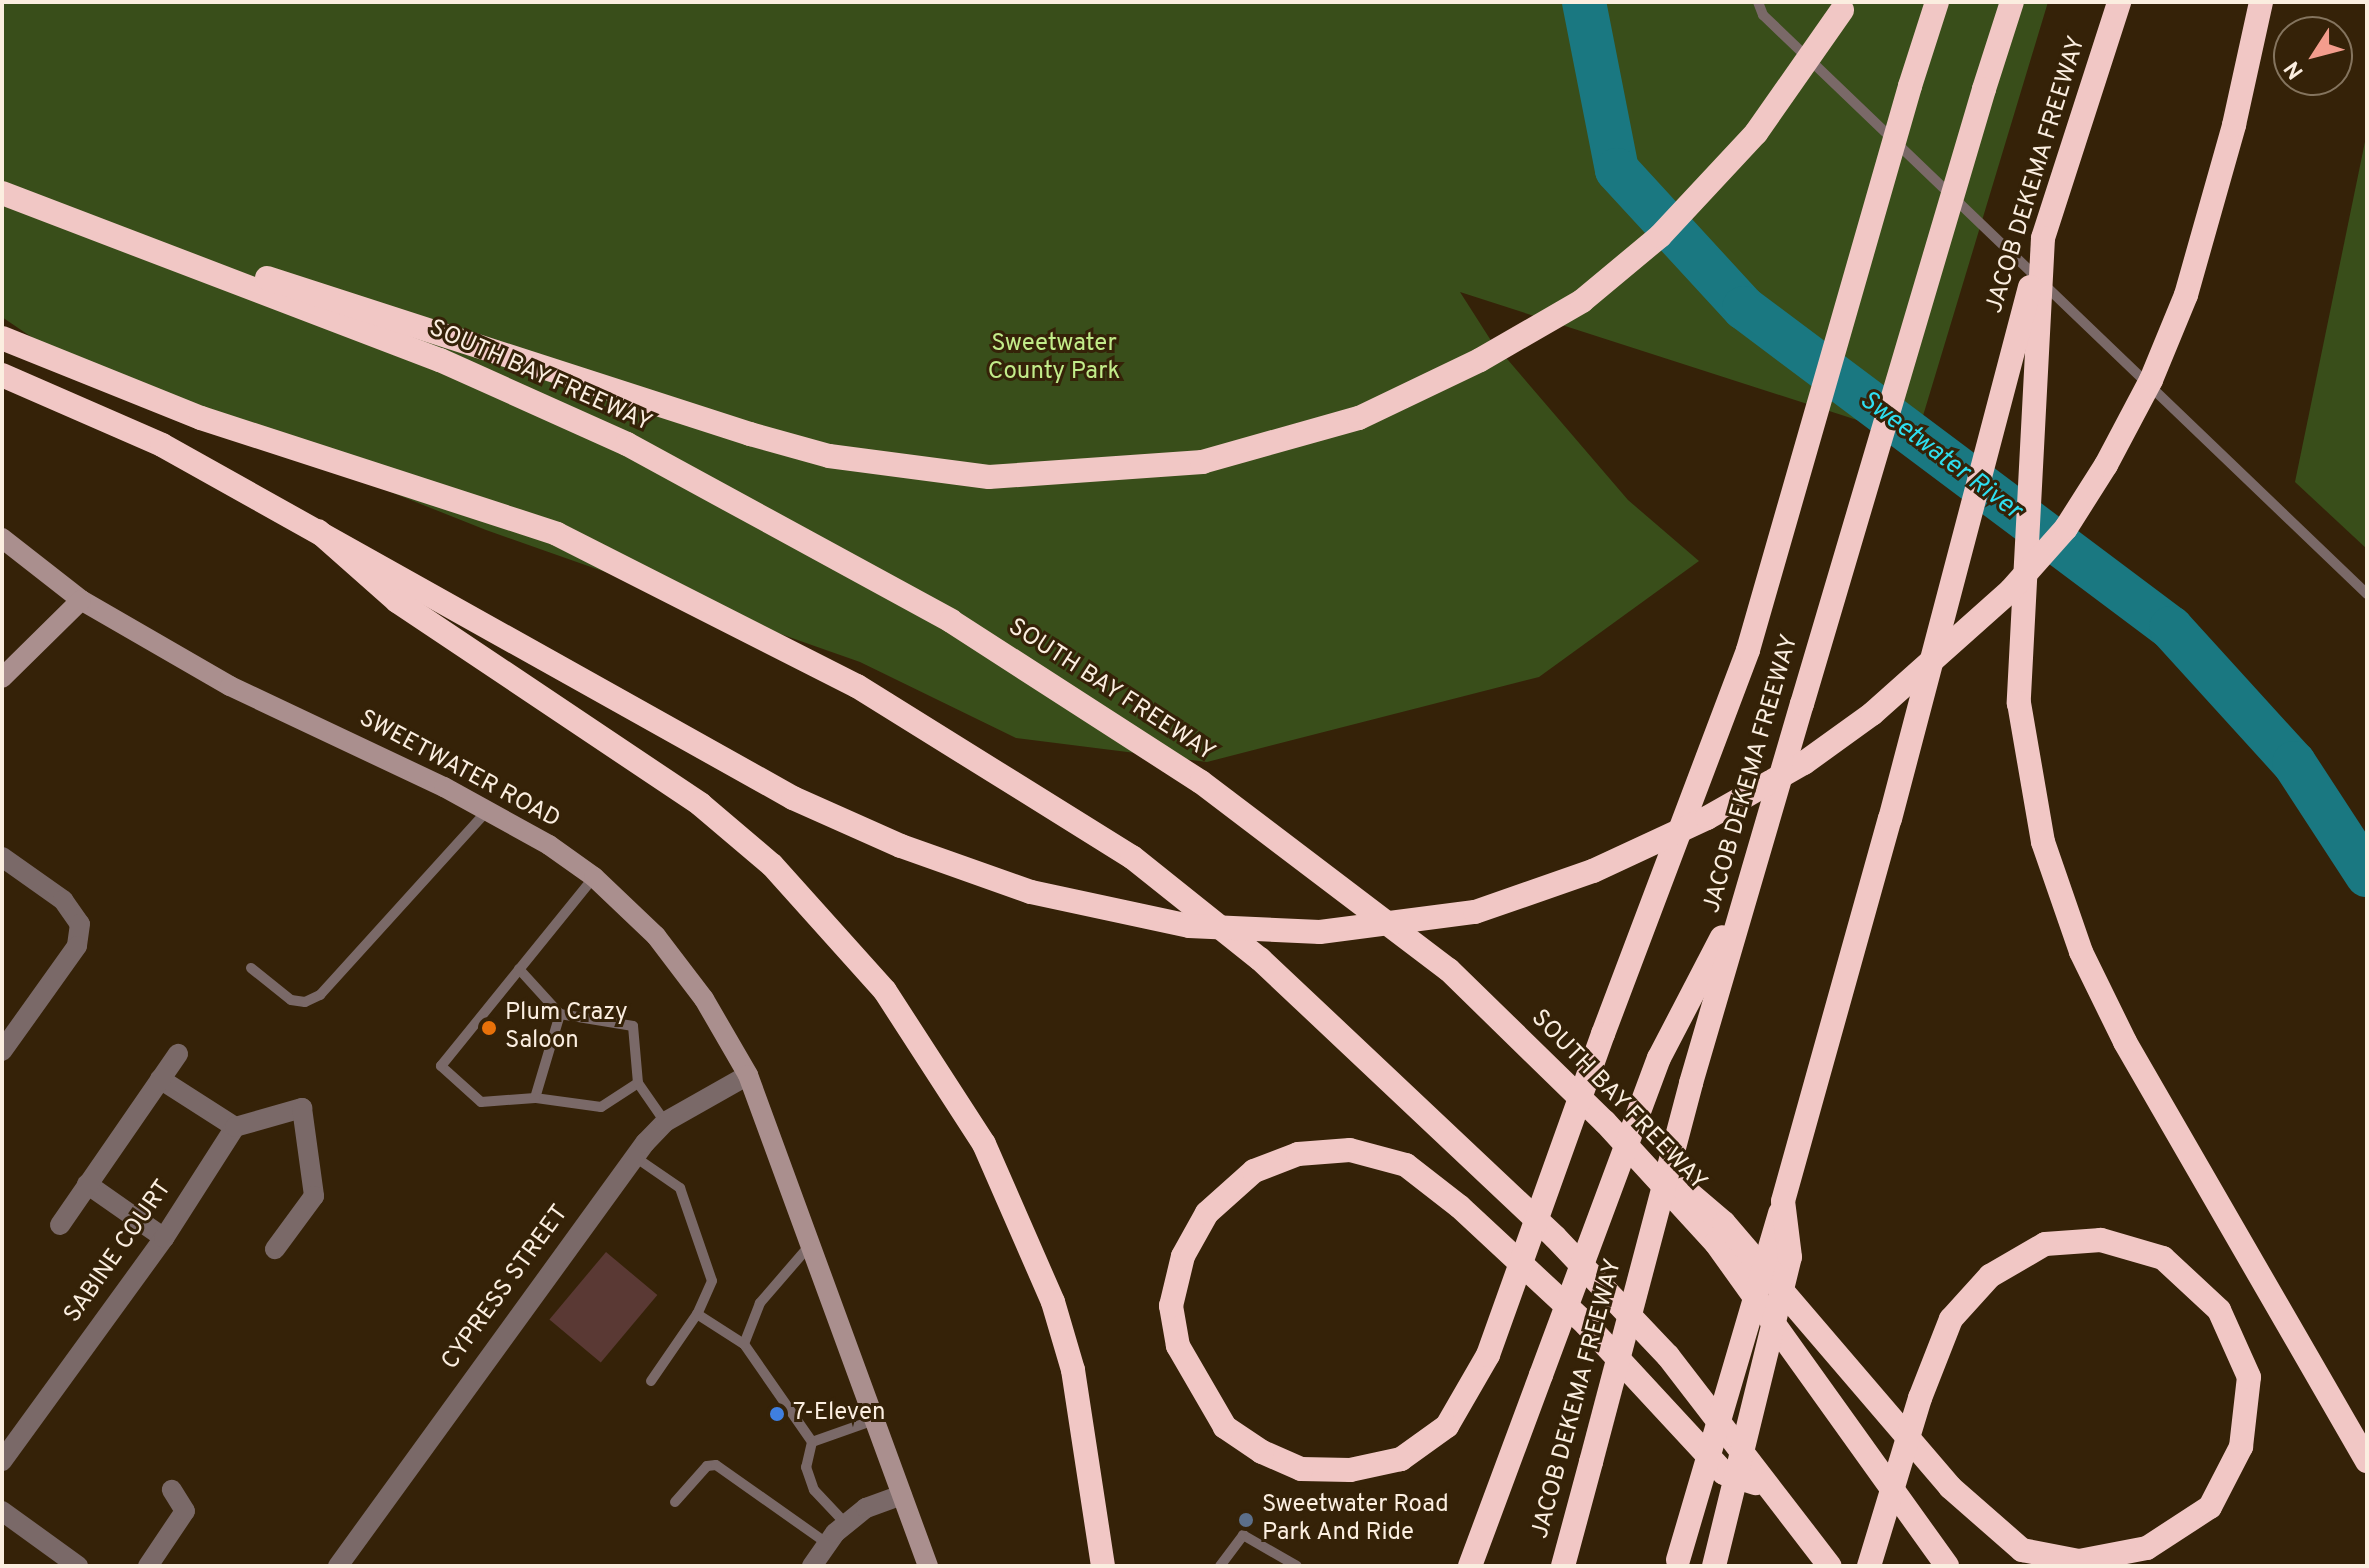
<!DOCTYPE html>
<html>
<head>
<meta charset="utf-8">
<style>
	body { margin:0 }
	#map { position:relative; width:2369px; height:1568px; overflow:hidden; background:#352208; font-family:Overpass,sans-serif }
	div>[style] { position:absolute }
	.green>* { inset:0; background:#394e1a }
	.river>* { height:44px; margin:-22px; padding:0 22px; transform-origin:22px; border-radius:22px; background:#1a7881 }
	.building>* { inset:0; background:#5a3934; transform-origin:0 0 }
	.service>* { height:10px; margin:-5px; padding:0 5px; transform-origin:5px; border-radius:5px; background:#7a6968 }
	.minor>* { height:20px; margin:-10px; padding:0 10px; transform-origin:10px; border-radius:10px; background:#7a6968 }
	.secondary>* { height:20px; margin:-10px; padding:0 10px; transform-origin:10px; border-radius:10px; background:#aa8f8e }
	.motorway>* { height:24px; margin:-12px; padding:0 12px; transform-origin:12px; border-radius:12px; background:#f1c7c5 }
	.motorway-bridge>* { height:24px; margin:-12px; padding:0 12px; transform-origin:12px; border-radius:12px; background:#f1c7c5 }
	.dots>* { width:22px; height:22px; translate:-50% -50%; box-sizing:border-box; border:4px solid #352208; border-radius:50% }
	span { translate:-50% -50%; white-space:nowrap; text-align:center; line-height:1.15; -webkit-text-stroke:6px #352208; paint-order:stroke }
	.street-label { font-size:24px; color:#fbeee0 }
	.park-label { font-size:24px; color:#c2ec8a }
	.poi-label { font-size:24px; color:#fbeee0 }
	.left { translate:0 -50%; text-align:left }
	.water-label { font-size:26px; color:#2edeef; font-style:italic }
	.frame { position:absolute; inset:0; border:4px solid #fbeee0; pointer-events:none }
	.north { position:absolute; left:2273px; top:16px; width:80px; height:80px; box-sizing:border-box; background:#352208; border:2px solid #84745e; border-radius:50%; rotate:234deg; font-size:22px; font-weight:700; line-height:32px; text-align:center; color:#fbeee0 }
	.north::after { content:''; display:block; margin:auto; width:28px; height:36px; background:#f49d8d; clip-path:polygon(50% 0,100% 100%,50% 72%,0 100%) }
</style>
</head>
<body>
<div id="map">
	<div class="green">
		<i style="clip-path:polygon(2px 2px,2048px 2px,1916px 439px,1460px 292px,1490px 339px,1628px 500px,1699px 561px,1539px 677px,1207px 762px,1016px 738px,860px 662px,486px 530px,74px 366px,2px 317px)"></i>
		<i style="clip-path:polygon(2367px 132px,2367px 549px,2295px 482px)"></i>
	</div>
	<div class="river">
		<i style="left:1584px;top:2px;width:171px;rotate:78.9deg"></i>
		<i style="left:1617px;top:170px;width:188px;rotate:47.4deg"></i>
		<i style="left:1744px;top:308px;width:534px;rotate:36.85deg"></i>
		<i style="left:2171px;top:628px;width:183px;rotate:47.7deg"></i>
		<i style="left:2294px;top:763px;width:134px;rotate:56.9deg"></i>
	</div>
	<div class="building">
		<i style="left:606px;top:1252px;width:67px;height:88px;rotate:40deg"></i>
	</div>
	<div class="service">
		<i style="left:1758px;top:2px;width:14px;rotate:69deg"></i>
		<i style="left:1763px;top:15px;width:837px;rotate:43.79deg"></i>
		<i style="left:251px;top:968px;width:51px;rotate:38.7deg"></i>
		<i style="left:291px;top:1000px;width:14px;rotate:8deg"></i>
		<i style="left:305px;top:1002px;width:17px;rotate:-25deg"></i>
		<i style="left:320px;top:995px;width:250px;rotate:-47.8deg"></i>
		<i style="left:519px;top:969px;width:61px;rotate:47.7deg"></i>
		<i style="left:638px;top:1083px;width:44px;rotate:147deg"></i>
		<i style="left:601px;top:1107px;width:67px;rotate:-172.2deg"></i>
		<i style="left:535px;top:1098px;width:88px;rotate:-73.4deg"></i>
		<i style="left:560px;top:1014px;width:74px;rotate:9.3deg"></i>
		<i style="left:633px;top:1026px;width:57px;rotate:85deg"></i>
		<i style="left:638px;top:1083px;width:47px;rotate:55.3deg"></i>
		<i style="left:535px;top:1098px;width:54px;rotate:175.8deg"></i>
		<i style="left:481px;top:1102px;width:54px;rotate:-138deg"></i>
		<i style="left:441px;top:1066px;width:243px;rotate:-51deg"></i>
		<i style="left:635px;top:1157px;width:55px;rotate:34.6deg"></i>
		<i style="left:680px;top:1188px;width:98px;rotate:71deg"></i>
		<i style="left:712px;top:1281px;width:36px;rotate:114deg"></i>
		<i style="left:810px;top:1245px;width:77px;rotate:130.8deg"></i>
		<i style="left:760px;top:1303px;width:44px;rotate:111.3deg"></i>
		<i style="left:744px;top:1344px;width:119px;rotate:55.2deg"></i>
		<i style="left:812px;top:1442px;width:66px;rotate:-19.5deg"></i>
		<i style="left:651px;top:1381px;width:81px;rotate:-55.5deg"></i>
		<i style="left:697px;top:1314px;width:56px;rotate:32.6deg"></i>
		<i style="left:812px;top:1442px;width:26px;rotate:103deg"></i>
		<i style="left:806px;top:1467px;width:24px;rotate:71deg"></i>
		<i style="left:814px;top:1490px;width:47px;rotate:46.7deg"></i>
		<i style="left:675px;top:1502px;width:48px;rotate:-48.4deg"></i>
		<i style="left:707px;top:1466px;width:9px;rotate:-6deg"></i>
		<i style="left:716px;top:1465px;width:137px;rotate:35.2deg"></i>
		<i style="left:1220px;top:1566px;width:39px;rotate:-53deg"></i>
		<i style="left:1243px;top:1535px;width:62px;rotate:29.9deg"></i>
	</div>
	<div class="minor">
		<i style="left:2px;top:857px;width:75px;rotate:35.2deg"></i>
		<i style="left:63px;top:900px;width:29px;rotate:55deg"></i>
		<i style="left:80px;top:924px;width:22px;rotate:98deg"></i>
		<i style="left:77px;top:946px;width:129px;rotate:125.5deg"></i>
		<i style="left:160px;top:1079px;width:89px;rotate:32.6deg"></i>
		<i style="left:87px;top:1184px;width:94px;rotate:35deg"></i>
		<i style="left:60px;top:1225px;width:208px;rotate:-55.4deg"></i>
		<i style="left:2px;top:1461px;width:276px;rotate:-54deg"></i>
		<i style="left:164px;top:1238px;width:132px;rotate:-57.4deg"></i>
		<i style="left:235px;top:1127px;width:70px;rotate:-15.8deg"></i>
		<i style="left:302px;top:1108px;width:89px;rotate:82.2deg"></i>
		<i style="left:314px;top:1196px;width:66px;rotate:126.3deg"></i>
		<i style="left:2px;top:1511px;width:94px;rotate:35.9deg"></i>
		<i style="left:148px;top:1566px;width:66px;rotate:-56.1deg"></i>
		<i style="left:185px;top:1511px;width:25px;rotate:-122deg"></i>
		<i style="left:338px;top:1566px;width:523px;rotate:-54.03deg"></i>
		<i style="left:645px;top:1143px;width:29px;rotate:-46deg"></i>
		<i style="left:665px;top:1122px;width:95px;rotate:-29.5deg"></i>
		<i style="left:812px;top:1566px;width:40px;rotate:-55.1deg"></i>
		<i style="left:835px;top:1533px;width:40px;rotate:-39deg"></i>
		<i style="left:866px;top:1508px;width:38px;rotate:-20deg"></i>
	</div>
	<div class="secondary">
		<i style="left:2px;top:538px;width:100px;rotate:38.1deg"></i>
		<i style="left:81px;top:600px;width:172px;rotate:30deg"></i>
		<i style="left:230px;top:686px;width:237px;rotate:25.3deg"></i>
		<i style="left:444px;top:787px;width:120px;rotate:28.9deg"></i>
		<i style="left:549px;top:845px;width:55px;rotate:35.4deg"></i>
		<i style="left:594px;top:877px;width:86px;rotate:43.6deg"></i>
		<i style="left:656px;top:936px;width:79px;rotate:52.7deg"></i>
		<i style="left:704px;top:999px;width:88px;rotate:59.9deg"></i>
		<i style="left:748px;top:1075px;width:523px;rotate:69.87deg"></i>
		<i style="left:2px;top:678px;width:111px;rotate:-44.6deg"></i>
	</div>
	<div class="motorway">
		<i style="left:1910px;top:86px;width:88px;rotate:-72.2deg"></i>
		<i style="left:1984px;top:89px;width:91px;rotate:-72.2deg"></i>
		<i style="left:2px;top:193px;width:469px;rotate:20.9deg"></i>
		<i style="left:440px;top:360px;width:205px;rotate:24.2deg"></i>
		<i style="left:627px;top:444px;width:369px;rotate:28.6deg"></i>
		<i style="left:951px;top:621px;width:297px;rotate:32.8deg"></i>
		<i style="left:1201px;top:782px;width:311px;rotate:37.2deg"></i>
		<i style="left:1449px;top:970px;width:218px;rotate:44.3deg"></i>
		<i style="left:1605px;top:1122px;width:164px;rotate:47.5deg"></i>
		<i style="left:1716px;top:1243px;width:397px;rotate:54.4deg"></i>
		<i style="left:2043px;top:238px;width:248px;rotate:-72.1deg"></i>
		<i style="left:267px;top:278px;width:508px;rotate:17.9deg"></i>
		<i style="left:750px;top:434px;width:82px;rotate:15.6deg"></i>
		<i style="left:829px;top:456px;width:161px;rotate:7.5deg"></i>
		<i style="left:989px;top:477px;width:214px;rotate:-4deg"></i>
		<i style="left:1202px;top:462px;width:163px;rotate:-15.7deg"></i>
		<i style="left:1359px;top:418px;width:134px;rotate:-25.6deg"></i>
		<i style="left:2186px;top:295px;width:177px;rotate:-74.2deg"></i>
		<i style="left:2234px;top:125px;width:126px;rotate:-77.6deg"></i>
		<i style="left:2px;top:338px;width:214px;rotate:21.9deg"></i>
		<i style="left:201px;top:418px;width:374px;rotate:18deg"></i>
		<i style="left:557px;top:534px;width:336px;rotate:26.9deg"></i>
		<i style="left:857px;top:686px;width:324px;rotate:31.9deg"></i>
		<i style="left:1132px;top:857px;width:164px;rotate:38.6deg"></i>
		<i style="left:1260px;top:959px;width:405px;rotate:43.3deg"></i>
		<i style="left:1555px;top:1237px;width:164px;rotate:46.5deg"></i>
		<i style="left:1668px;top:1356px;width:265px;rotate:52.4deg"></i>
		<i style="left:2px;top:375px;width:175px;rotate:23.6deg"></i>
		<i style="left:162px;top:445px;width:723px;rotate:29.22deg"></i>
		<i style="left:793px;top:798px;width:118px;rotate:24deg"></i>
		<i style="left:901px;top:846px;width:138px;rotate:19.5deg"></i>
		<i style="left:318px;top:531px;width:106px;rotate:41.5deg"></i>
		<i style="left:397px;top:601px;width:365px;rotate:33.8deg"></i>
		<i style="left:700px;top:804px;width:94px;rotate:40.3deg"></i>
		<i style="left:772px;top:865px;width:169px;rotate:48.1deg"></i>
		<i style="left:885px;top:991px;width:182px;rotate:57.1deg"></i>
		<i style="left:984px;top:1144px;width:172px;rotate:66.4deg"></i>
		<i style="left:1053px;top:1302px;width:71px;rotate:73.6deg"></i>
		<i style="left:1073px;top:1370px;width:198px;rotate:81.3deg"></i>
		<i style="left:1603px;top:1034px;width:410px;rotate:-69.3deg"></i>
		<i style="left:2125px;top:1042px;width:484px;rotate:60deg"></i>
		<i style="left:1659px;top:1058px;width:136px;rotate:-62.5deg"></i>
		<i style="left:1691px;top:1083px;width:395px;rotate:-73.7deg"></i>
		<i style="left:1684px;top:1189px;width:52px;rotate:40.4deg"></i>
		<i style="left:1724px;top:1223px;width:348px;rotate:49.4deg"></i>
		<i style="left:1950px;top:1487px;width:96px;rotate:41.2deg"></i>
		<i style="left:2022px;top:1550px;width:58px;rotate:10.9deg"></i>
		<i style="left:2079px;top:1561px;width:69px;rotate:-10.8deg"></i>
		<i style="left:2147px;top:1548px;width:75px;rotate:-33.1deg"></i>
		<i style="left:2210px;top:1507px;width:68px;rotate:-62.7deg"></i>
		<i style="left:2241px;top:1447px;width:70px;rotate:-83.5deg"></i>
		<i style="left:2249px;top:1377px;width:73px;rotate:-114.1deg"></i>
		<i style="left:2219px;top:1310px;width:76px;rotate:-137.1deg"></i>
		<i style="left:2163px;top:1258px;width:65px;rotate:-163.8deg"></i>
		<i style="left:2101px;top:1240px;width:56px;rotate:175.9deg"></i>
		<i style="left:2045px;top:1244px;width:64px;rotate:149.8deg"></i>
		<i style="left:1990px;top:1276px;width:58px;rotate:132.2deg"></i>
		<i style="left:1951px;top:1319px;width:85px;rotate:111.4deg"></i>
		<i style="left:1783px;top:1201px;width:397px;rotate:-74.4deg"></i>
		<i style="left:1488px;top:1355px;width:82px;rotate:120deg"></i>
		<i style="left:1447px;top:1426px;width:57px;rotate:144.3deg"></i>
		<i style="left:1401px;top:1459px;width:52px;rotate:167.8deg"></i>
		<i style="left:1350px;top:1470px;width:49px;rotate:-178.8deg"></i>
		<i style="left:1301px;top:1469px;width:43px;rotate:-156.4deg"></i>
		<i style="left:1262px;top:1452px;width:45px;rotate:-146deg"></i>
		<i style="left:1225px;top:1427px;width:94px;rotate:-120.1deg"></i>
		<i style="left:1178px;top:1346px;width:41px;rotate:-99.9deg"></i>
		<i style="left:1171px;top:1306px;width:51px;rotate:-76.5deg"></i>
		<i style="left:1183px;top:1256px;width:49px;rotate:-60.8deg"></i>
		<i style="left:1207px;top:1213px;width:63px;rotate:-41.8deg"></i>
		<i style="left:1254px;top:1171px;width:47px;rotate:-21.1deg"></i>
		<i style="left:1298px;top:1154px;width:52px;rotate:-4.4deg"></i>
		<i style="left:1350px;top:1150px;width:58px;rotate:15deg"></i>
		<i style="left:1406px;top:1165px;width:68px;rotate:37.9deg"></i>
		<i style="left:1460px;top:1207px;width:172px;rotate:42.9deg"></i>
		<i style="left:1586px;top:1324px;width:203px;rotate:47.2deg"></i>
		<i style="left:1724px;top:1473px;width:33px;rotate:18deg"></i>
		<i style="left:1470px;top:1566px;width:204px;rotate:-69.6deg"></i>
		<i style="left:1563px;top:1566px;width:108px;rotate:-74.9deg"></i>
	</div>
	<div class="motorway-bridge">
		<i style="left:2043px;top:238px;width:466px;rotate:93deg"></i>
		<i style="left:2019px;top:703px;width:141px;rotate:80.2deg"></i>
		<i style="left:2043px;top:842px;width:116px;rotate:70.9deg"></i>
		<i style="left:2081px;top:952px;width:100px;rotate:63.9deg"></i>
		<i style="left:1480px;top:360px;width:118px;rotate:-30deg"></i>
		<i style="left:1582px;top:301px;width:102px;rotate:-39.8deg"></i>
		<i style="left:1660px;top:236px;width:141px;rotate:-47deg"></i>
		<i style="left:1756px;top:133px;width:150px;rotate:-55deg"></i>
		<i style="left:1748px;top:650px;width:587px;rotate:-73.97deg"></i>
		<i style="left:1802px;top:704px;width:641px;rotate:-73.51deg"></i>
		<i style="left:1890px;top:819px;width:550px;rotate:-75.26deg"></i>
		<i style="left:1031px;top:892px;width:162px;rotate:12.1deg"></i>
		<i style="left:1189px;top:926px;width:131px;rotate:2.6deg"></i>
		<i style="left:1320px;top:932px;width:156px;rotate:-7.4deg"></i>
		<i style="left:1475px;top:912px;width:125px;rotate:-19.2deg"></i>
		<i style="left:1593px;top:871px;width:126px;rotate:-24.9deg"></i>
		<i style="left:1707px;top:818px;width:112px;rotate:-29.6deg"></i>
		<i style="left:1804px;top:763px;width:84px;rotate:-35.8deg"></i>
		<i style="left:1872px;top:714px;width:186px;rotate:-41.7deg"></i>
		<i style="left:2011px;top:590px;width:83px;rotate:-48.4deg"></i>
		<i style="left:2066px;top:528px;width:75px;rotate:-57.6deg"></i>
		<i style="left:2106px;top:465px;width:96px;rotate:-62.1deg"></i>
		<i style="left:2151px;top:380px;width:92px;rotate:-67.6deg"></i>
		<i style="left:1488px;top:1355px;width:341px;rotate:-70.3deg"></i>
		<i style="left:1541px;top:1375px;width:338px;rotate:-69.6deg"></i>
		<i style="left:1591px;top:1462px;width:392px;rotate:-75.2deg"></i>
		<i style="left:1678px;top:1560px;width:362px;rotate:-73.6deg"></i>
		<i style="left:1714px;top:1566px;width:318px;rotate:-76.2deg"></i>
		<i style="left:1790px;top:1257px;width:56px;rotate:-97.1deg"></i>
		<i style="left:1869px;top:1566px;width:176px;rotate:-73.1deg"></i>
	</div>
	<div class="dots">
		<i style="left:489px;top:1028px;background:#e8710a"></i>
		<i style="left:777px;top:1414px;background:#3f7fe0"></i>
		<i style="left:1246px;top:1520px;background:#5c6f8a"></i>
	</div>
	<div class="street-label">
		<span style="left:2037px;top:175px;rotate:-73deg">JACOB DEKEMA FREEWAY</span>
		<span style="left:540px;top:377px;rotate:24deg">SOUTH BAY FREEWAY</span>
		<span style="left:1111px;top:691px;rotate:33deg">SOUTH BAY FREEWAY</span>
		<span style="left:459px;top:770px;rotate:28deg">SWEETWATER ROAD</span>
		<span style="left:1752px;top:774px;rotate:-74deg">JACOB DEKEMA FREEWAY</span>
		<span style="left:1618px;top:1101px;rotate:46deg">SOUTH BAY FREEWAY</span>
		<span style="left:119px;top:1252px;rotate:-55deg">SABINE COURT</span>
		<span style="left:506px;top:1288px;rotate:-54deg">CYPRESS STREET</span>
		<span style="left:1578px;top:1399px;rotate:-75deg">JACOB DEKEMA FREEWAY</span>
	</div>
	<div class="park-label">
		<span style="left:1054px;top:359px">Sweetwater<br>County Park</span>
	</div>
	<div class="poi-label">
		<span class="left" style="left:505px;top:1028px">Plum Crazy<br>Saloon</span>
		<span class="left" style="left:793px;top:1414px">7-Eleven</span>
		<span class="left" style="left:1262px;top:1520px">Sweetwater Road<br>Park And Ride</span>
	</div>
	<div class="water-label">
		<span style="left:1940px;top:456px;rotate:37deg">Sweetwater River</span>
	</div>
	<div class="frame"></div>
	<div class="north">N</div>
</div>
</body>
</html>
